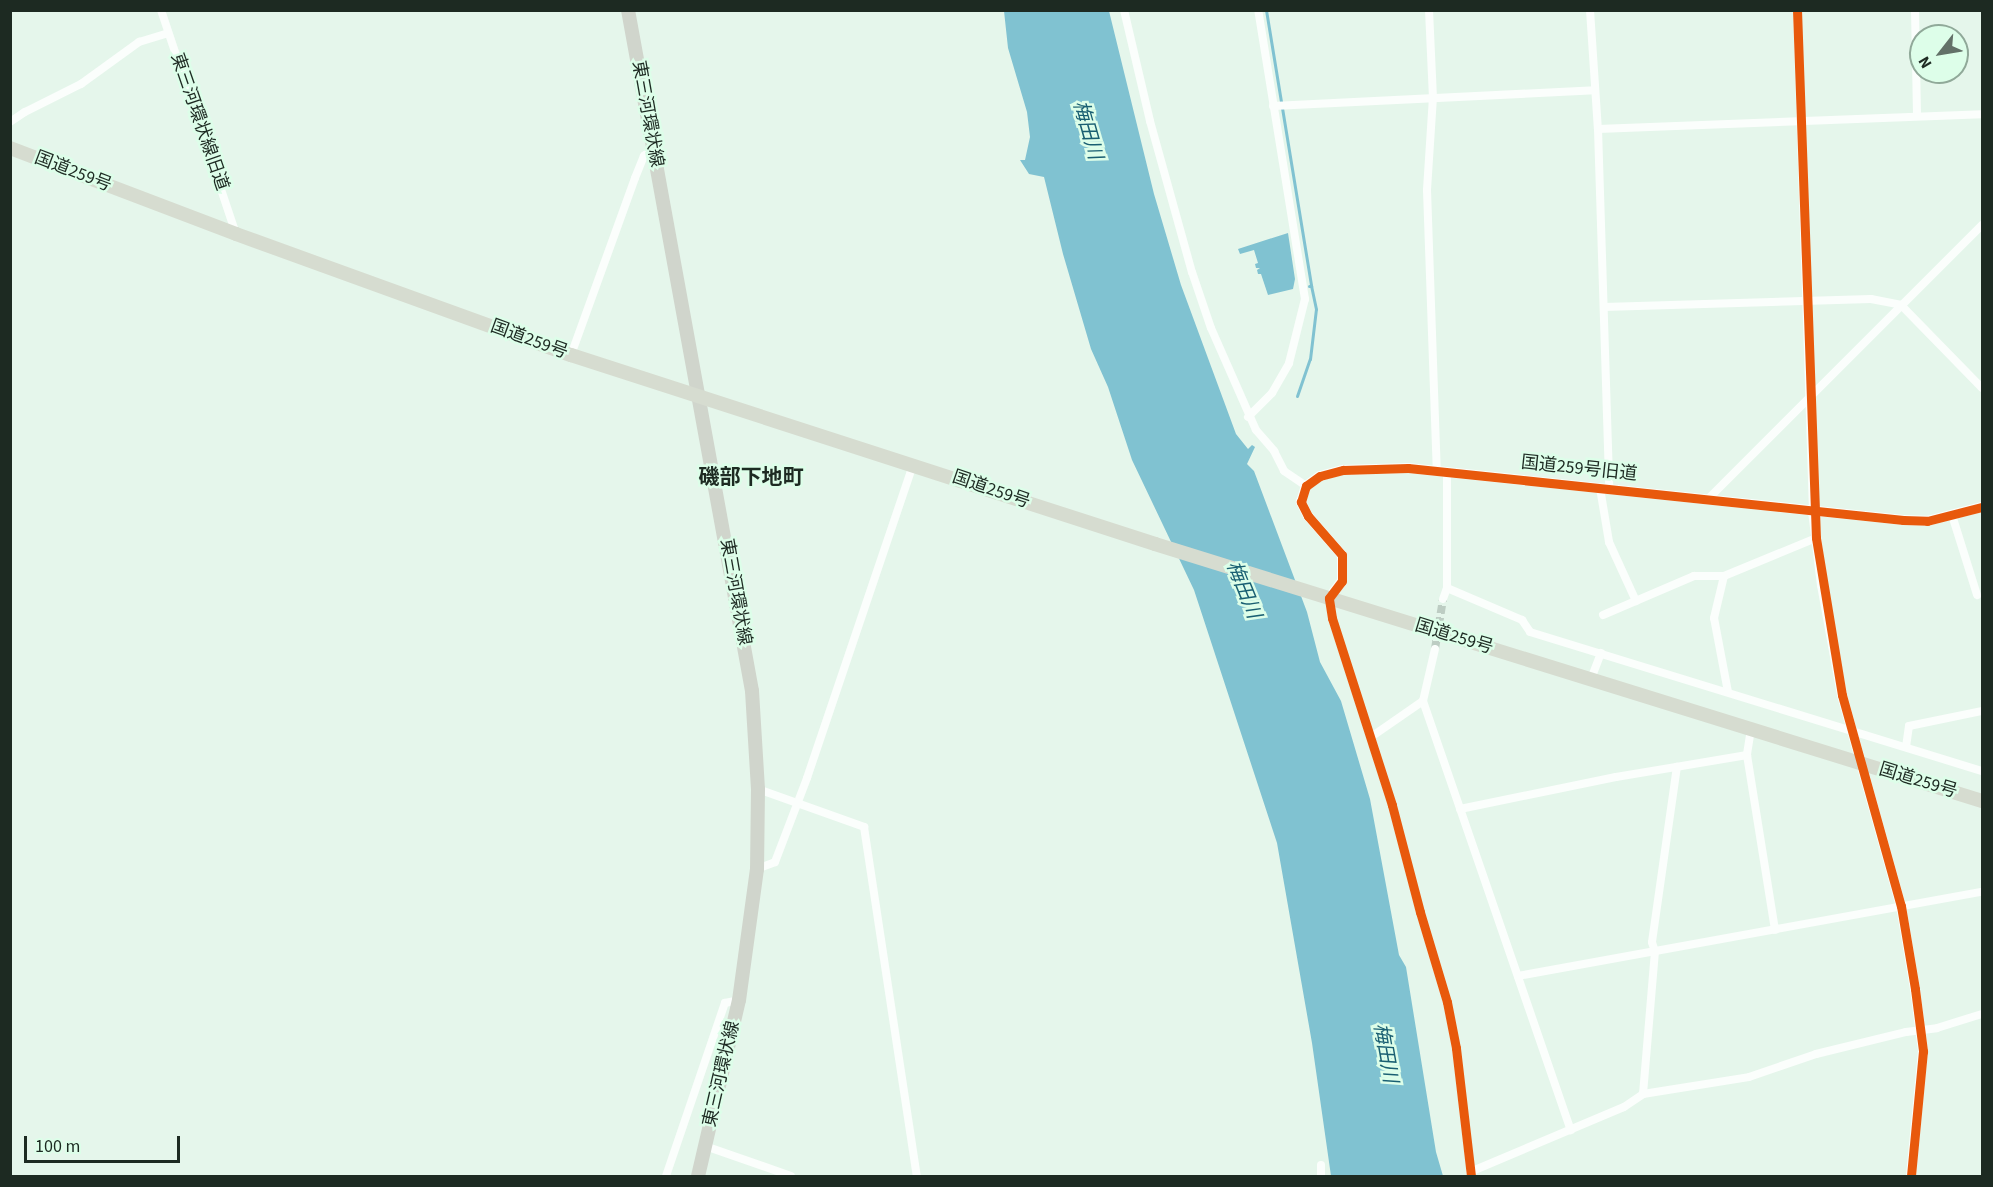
<!DOCTYPE html>
<html>
<head>
<meta charset="utf-8">
<style>
	body { margin:0 }
	#map { position:relative; width:1993px; height:1187px; overflow:hidden; background:#e5f6eb; font-family:"Source Sans 3","Noto Sans JP",sans-serif }
	div>[style] { position:absolute }
	.water>* { inset:0; background:#80c2d1 }
	.stream>* { height:3px; margin:-1.5px; padding:0 1.5px; transform-origin:1.5px; border-radius:1.5px; background:#80c2d1 }
	.minor-tunnel>* { height:8px; margin-top:-4px; transform-origin:0; background:repeating-linear-gradient(90deg,#bdcdc3 0 8px,transparent 0 12px) }
	.minor>* { height:8px; margin:-4px; padding:0 4px; transform-origin:4px; border-radius:4px; background:#fbfefc }
	.tertiary>* { height:10px; margin:-5px; padding:0 5px; transform-origin:5px; border-radius:5px; background:#fbfefc }
	.primary>* { height:14px; margin:-7px; padding:0 7px; transform-origin:7px; border-radius:7px; background:#d0d5cc }
	.trunk>* { height:14px; margin:-7px; padding:0 7px; transform-origin:7px; border-radius:7px; background:#d6dcd0 }
	.cycleway>* { height:9px; margin:-4.5px; padding:0 4.5px; transform-origin:4.5px; border-radius:4.5px; background:#e8590c }
	span { translate:-50% -50%; white-space:nowrap; text-align:center; line-height:1.15; -webkit-text-stroke:5px #ddfee9; paint-order:stroke }
	.street-label { font-size:18px; color:#1d2a22 }
	.water-label { font-size:20px; color:#195f72; font-style:italic }
	.quarter-label { font-size:21px; color:#1d2a22; font-weight:700 }
	.frame { position:absolute; inset:0; border:12px solid #1d2a22; pointer-events:none }
	.north { position:absolute; left:1909px; top:24px; width:60px; height:60px; box-sizing:border-box; background:#ddfee9; border:2px solid #90a999; border-radius:50%; rotate:239deg; font-size:16px; font-weight:700; line-height:24px; text-align:center; color:#1d2a22 }
	.north::after { content:''; display:block; margin:auto; width:21px; height:27px; background:#637168; clip-path:polygon(50% 0,100% 100%,50% 72%,0 100%) }
	.scale { position:absolute; left:24px; top:1136px; width:156px; height:27px; box-sizing:border-box; border:3px solid #1d2a22; border-top:0; padding-left:8px; font-size:18px; line-height:21px; white-space:nowrap; color:#1d2a22; -webkit-text-stroke:4px #ddfee9; paint-order:stroke }
</style>
</head>
<body>
<div id="map">
	<div class="water">
		<i style="clip-path:polygon(1004px 11px,1109px 11px,1154px 194px,1181px 285px,1236px 434px,1248px 449px,1252px 445px,1255px 447px,1247px 464px,1254px 471px,1307px 612px,1320px 662px,1341px 701px,1370px 799px,1399px 955px,1406px 967px,1436px 1152px,1443px 1176px,1331px 1176px,1312px 1043px,1277px 843px,1194px 590px,1132px 460px,1108px 387px,1091px 349px,1063px 254px,1044px 177px,1029px 174px,1020px 160px,1025px 160px,1030px 137px,1027px 112px,1008px 48px)"></i>
		<i style="clip-path:polygon(1288px 233px,1295px 279px,1293px 289px,1268px 295px,1261px 274px,1258px 274px,1257px 270px,1260px 268px,1256px 268px,1255px 264px,1258px 263px,1254px 250px,1240px 254px,1238px 249px)"></i>
	</div>
	<div class="stream">
		<i style="left:1266px;top:10px;width:280px;rotate:80.7deg"></i>
		<i style="left:1311px;top:286px;width:2px;rotate:180deg"></i>
		<i style="left:1297px;top:396px;width:39px;rotate:-71deg"></i>
		<i style="left:1310px;top:359px;width:50px;rotate:-83.2deg"></i>
		<i style="left:1316px;top:309px;width:24px;rotate:-102deg"></i>
	</div>
	<div class="minor-tunnel">
		<i style="left:1435px;top:649px;width:51px;rotate:-80.9deg"></i>
	</div>
	<div class="minor">
		<i style="left:161px;top:10px;width:236px;rotate:71.5deg"></i>
		<i style="left:1124px;top:10px;width:114px;rotate:76.8deg"></i>
		<i style="left:1150px;top:121px;width:157px;rotate:74.5deg"></i>
		<i style="left:1192px;top:272px;width:59px;rotate:71.3deg"></i>
		<i style="left:1211px;top:328px;width:111px;rotate:66.2deg"></i>
		<i style="left:1256px;top:430px;width:28px;rotate:49deg"></i>
		<i style="left:1274px;top:451px;width:22px;rotate:63deg"></i>
		<i style="left:1284px;top:471px;width:27px;rotate:34deg"></i>
		<i style="left:1429px;top:10px;width:87px;rotate:87.4deg"></i>
		<i style="left:1433px;top:97px;width:93px;rotate:93.7deg"></i>
		<i style="left:1427px;top:190px;width:281px;rotate:88deg"></i>
		<i style="left:1590px;top:10px;width:119px;rotate:86.2deg"></i>
		<i style="left:1598px;top:129px;width:360px;rotate:88.2deg"></i>
		<i style="left:1797px;top:10px;width:501px;rotate:88.17deg"></i>
		<i style="left:1915px;top:10px;width:105px;rotate:88.9deg"></i>
		<i style="left:1273px;top:106px;width:322px;rotate:-2.8deg"></i>
		<i style="left:10px;top:122px;width:18px;rotate:-34deg"></i>
		<i style="left:25px;top:112px;width:63px;rotate:-26.6deg"></i>
		<i style="left:81px;top:84px;width:72px;rotate:-35.9deg"></i>
		<i style="left:139px;top:42px;width:30px;rotate:-17deg"></i>
		<i style="left:1598px;top:129px;width:384px;rotate:-2.2deg"></i>
		<i style="left:1604px;top:307px;width:267px;rotate:-1.7deg"></i>
		<i style="left:1871px;top:299px;width:31px;rotate:11deg"></i>
		<i style="left:1901px;top:305px;width:116px;rotate:45.7deg"></i>
		<i style="left:571px;top:355px;width:188px;rotate:-70.1deg"></i>
		<i style="left:635px;top:178px;width:24px;rotate:-68deg"></i>
		<i style="left:644px;top:156px;width:12px;rotate:-42deg"></i>
		<i style="left:1248px;top:417px;width:34px;rotate:-45deg"></i>
		<i style="left:1272px;top:393px;width:34px;rotate:-60deg"></i>
		<i style="left:1289px;top:363px;width:66px;rotate:-76deg"></i>
		<i style="left:1305px;top:299px;width:293px;rotate:-99.2deg"></i>
		<i style="left:1600px;top:488px;width:55px;rotate:80.5deg"></i>
		<i style="left:1609px;top:542px;width:65px;rotate:65.4deg"></i>
		<i style="left:1708px;top:499px;width:387px;rotate:-45deg"></i>
		<i style="left:1952px;top:515px;width:84px;rotate:72.6deg"></i>
		<i style="left:1447px;top:588px;width:82px;rotate:23.1deg"></i>
		<i style="left:1522px;top:620px;width:14px;rotate:56deg"></i>
		<i style="left:1530px;top:632px;width:473px;rotate:17.1deg"></i>
		<i style="left:1329px;top:598px;width:20px;rotate:81deg"></i>
		<i style="left:1332px;top:618px;width:196px;rotate:72.2deg"></i>
		<i style="left:1392px;top:805px;width:111px;rotate:75.3deg"></i>
		<i style="left:1420px;top:912px;width:94px;rotate:73.3deg"></i>
		<i style="left:1447px;top:1002px;width:47px;rotate:78.9deg"></i>
		<i style="left:1456px;top:1048px;width:129px;rotate:83.3deg"></i>
		<i style="left:1443px;top:599px;width:12px;rotate:-70deg"></i>
		<i style="left:1447px;top:588px;width:116px;rotate:-90deg"></i>
		<i style="left:1603px;top:615px;width:99px;rotate:-23.2deg"></i>
		<i style="left:1694px;top:576px;width:30px"></i>
		<i style="left:1435px;top:649px;width:53px;rotate:103deg"></i>
		<i style="left:1423px;top:701px;width:454px;rotate:71deg"></i>
		<i style="left:1591px;top:679px;width:28px;rotate:-69deg"></i>
		<i style="left:1728px;top:692px;width:75px;rotate:-100.7deg"></i>
		<i style="left:1714px;top:618px;width:43px;rotate:-76.6deg"></i>
		<i style="left:1724px;top:576px;width:100px;rotate:-22.4deg"></i>
		<i style="left:1751px;top:729px;width:26px;rotate:99deg"></i>
		<i style="left:1747px;top:755px;width:177px;rotate:80.9deg"></i>
		<i style="left:1371px;top:737px;width:63px;rotate:-34.7deg"></i>
		<i style="left:1906px;top:747px;width:21px;rotate:-82deg"></i>
		<i style="left:1909px;top:726px;width:75px;rotate:-11.6deg"></i>
		<i style="left:758px;top:789px;width:113px;rotate:19.7deg"></i>
		<i style="left:864px;top:827px;width:353px;rotate:81.4deg"></i>
		<i style="left:1460px;top:809px;width:159px;rotate:-11.6deg"></i>
		<i style="left:1616px;top:777px;width:133px;rotate:-9.5deg"></i>
		<i style="left:757px;top:869px;width:19px;rotate:-21deg"></i>
		<i style="left:775px;top:862px;width:90px;rotate:-69.1deg"></i>
		<i style="left:807px;top:778px;width:331px;rotate:-71.3deg"></i>
		<i style="left:1518px;top:976px;width:472px;rotate:-10.3deg"></i>
		<i style="left:1643px;top:1094px;width:143px;rotate:-85.2deg"></i>
		<i style="left:1655px;top:952px;width:10px;rotate:-107deg"></i>
		<i style="left:1652px;top:942px;width:177px;rotate:-81.9deg"></i>
		<i style="left:705px;top:1146px;width:91px;rotate:19.2deg"></i>
		<i style="left:1321px;top:1165px;width:11px;rotate:90deg"></i>
		<i style="left:1470px;top:1172px;width:167px;rotate:-22.9deg"></i>
		<i style="left:1624px;top:1107px;width:23px;rotate:-34deg"></i>
		<i style="left:1643px;top:1094px;width:107px;rotate:-9.1deg"></i>
		<i style="left:1749px;top:1077px;width:71px;rotate:-18.9deg"></i>
		<i style="left:1816px;top:1054px;width:93px;rotate:-13.7deg"></i>
		<i style="left:1906px;top:1032px;width:31px;rotate:-7deg"></i>
		<i style="left:1937px;top:1028px;width:47px;rotate:-17.3deg"></i>
		<i style="left:666px;top:1176px;width:183px;rotate:-71.2deg"></i>
		<i style="left:725px;top:1003px;width:14px;rotate:-12deg"></i>
	</div>
	<div class="tertiary">
		<i style="left:1813px;top:511px;width:75px;rotate:83.1deg"></i>
		<i style="left:1822px;top:585px;width:112px;rotate:79.7deg"></i>
		<i style="left:1842px;top:695px;width:219px;rotate:74.4deg"></i>
		<i style="left:1901px;top:906px;width:84px;rotate:80.4deg"></i>
		<i style="left:1915px;top:989px;width:63px;rotate:82.6deg"></i>
		<i style="left:1923px;top:1051px;width:126px;rotate:95.5deg"></i>
		<i style="left:1329px;top:598px;width:21px;rotate:-53deg"></i>
		<i style="left:1342px;top:581px;width:26px;rotate:-90deg"></i>
		<i style="left:1342px;top:555px;width:52px;rotate:-131.1deg"></i>
		<i style="left:1308px;top:516px;width:16px;rotate:-117deg"></i>
		<i style="left:1301px;top:502px;width:17px;rotate:-73deg"></i>
		<i style="left:1306px;top:486px;width:17px;rotate:-36deg"></i>
		<i style="left:1320px;top:476px;width:24px;rotate:-15deg"></i>
		<i style="left:1343px;top:470px;width:65px;rotate:-1.8deg"></i>
		<i style="left:1408px;top:468px;width:498px;rotate:6deg"></i>
		<i style="left:1903px;top:520px;width:24px;rotate:2deg"></i>
		<i style="left:1927px;top:521px;width:57px;rotate:-14.3deg"></i>
	</div>
	<div class="primary">
		<i style="left:628px;top:10px;width:692px;rotate:79.68deg"></i>
		<i style="left:752px;top:691px;width:98px;rotate:86.5deg"></i>
		<i style="left:758px;top:789px;width:80px;rotate:90.7deg"></i>
		<i style="left:757px;top:869px;width:132px;rotate:97.8deg"></i>
		<i style="left:739px;top:1000px;width:181px;rotate:103.1deg"></i>
	</div>
	<div class="trunk">
		<i style="left:10px;top:148px;width:242px;rotate:20.8deg"></i>
		<i style="left:236px;top:234px;width:356px;rotate:19.9deg"></i>
		<i style="left:571px;top:355px;width:614px;rotate:17.93deg"></i>
		<i style="left:1155px;top:544px;width:866px;rotate:17.26deg"></i>
	</div>
	<div class="cycleway">
		<i style="left:1797px;top:10px;width:528px;rotate:87.94deg"></i>
		<i style="left:1816px;top:538px;width:159px;rotate:80.6deg"></i>
		<i style="left:1842px;top:695px;width:219px;rotate:74.4deg"></i>
		<i style="left:1901px;top:906px;width:84px;rotate:80.4deg"></i>
		<i style="left:1915px;top:989px;width:63px;rotate:82.6deg"></i>
		<i style="left:1923px;top:1051px;width:126px;rotate:95.5deg"></i>
		<i style="left:1471px;top:1176px;width:129px;rotate:-96.7deg"></i>
		<i style="left:1456px;top:1048px;width:47px;rotate:-101.1deg"></i>
		<i style="left:1447px;top:1002px;width:94px;rotate:-106.7deg"></i>
		<i style="left:1420px;top:912px;width:111px;rotate:-104.7deg"></i>
		<i style="left:1392px;top:805px;width:196px;rotate:-107.8deg"></i>
		<i style="left:1332px;top:618px;width:20px;rotate:-99deg"></i>
		<i style="left:1329px;top:598px;width:21px;rotate:-53deg"></i>
		<i style="left:1342px;top:581px;width:26px;rotate:-90deg"></i>
		<i style="left:1342px;top:555px;width:52px;rotate:-131.1deg"></i>
		<i style="left:1308px;top:516px;width:16px;rotate:-117deg"></i>
		<i style="left:1301px;top:502px;width:17px;rotate:-73deg"></i>
		<i style="left:1306px;top:486px;width:17px;rotate:-36deg"></i>
		<i style="left:1320px;top:476px;width:24px;rotate:-15deg"></i>
		<i style="left:1343px;top:470px;width:65px;rotate:-1.8deg"></i>
		<i style="left:1408px;top:468px;width:498px;rotate:6deg"></i>
		<i style="left:1903px;top:520px;width:24px;rotate:2deg"></i>
		<i style="left:1927px;top:521px;width:57px;rotate:-14.3deg"></i>
	</div>
	<div class="street-label">
		<span style="left:647px;top:114px;rotate:80deg">東三河環状線</span>
		<span style="left:199px;top:122px;rotate:71deg">東三河環状線旧道</span>
		<span style="left:73px;top:172px;rotate:21deg">国道259号</span>
		<span style="left:529px;top:340px;rotate:20deg">国道259号</span>
		<span style="left:1579px;top:469px;rotate:6deg">国道259号旧道</span>
		<span style="left:991px;top:490px;rotate:19deg">国道259号</span>
		<span style="left:735px;top:592px;rotate:80deg">東三河環状線</span>
		<span style="left:1454px;top:637px;rotate:17deg">国道259号</span>
		<span style="left:1918px;top:781px;rotate:17deg">国道259号</span>
		<span style="left:722px;top:1074px;rotate:-77deg">東三河環状線</span>
	</div>
	<div class="water-label">
		<span style="left:1087px;top:130px;rotate:74deg">梅田川</span>
		<span style="left:1243px;top:590px;rotate:68deg">梅田川</span>
		<span style="left:1385px;top:1053px;rotate:80deg">梅田川</span>
	</div>
	<div class="quarter-label">
		<span style="left:751px;top:477px">磯部下地町</span>
	</div>
	<div class="frame"></div>
	<div class="north">N</div>
	<div class="scale">100 m</div>
</div>
</body>
</html>
